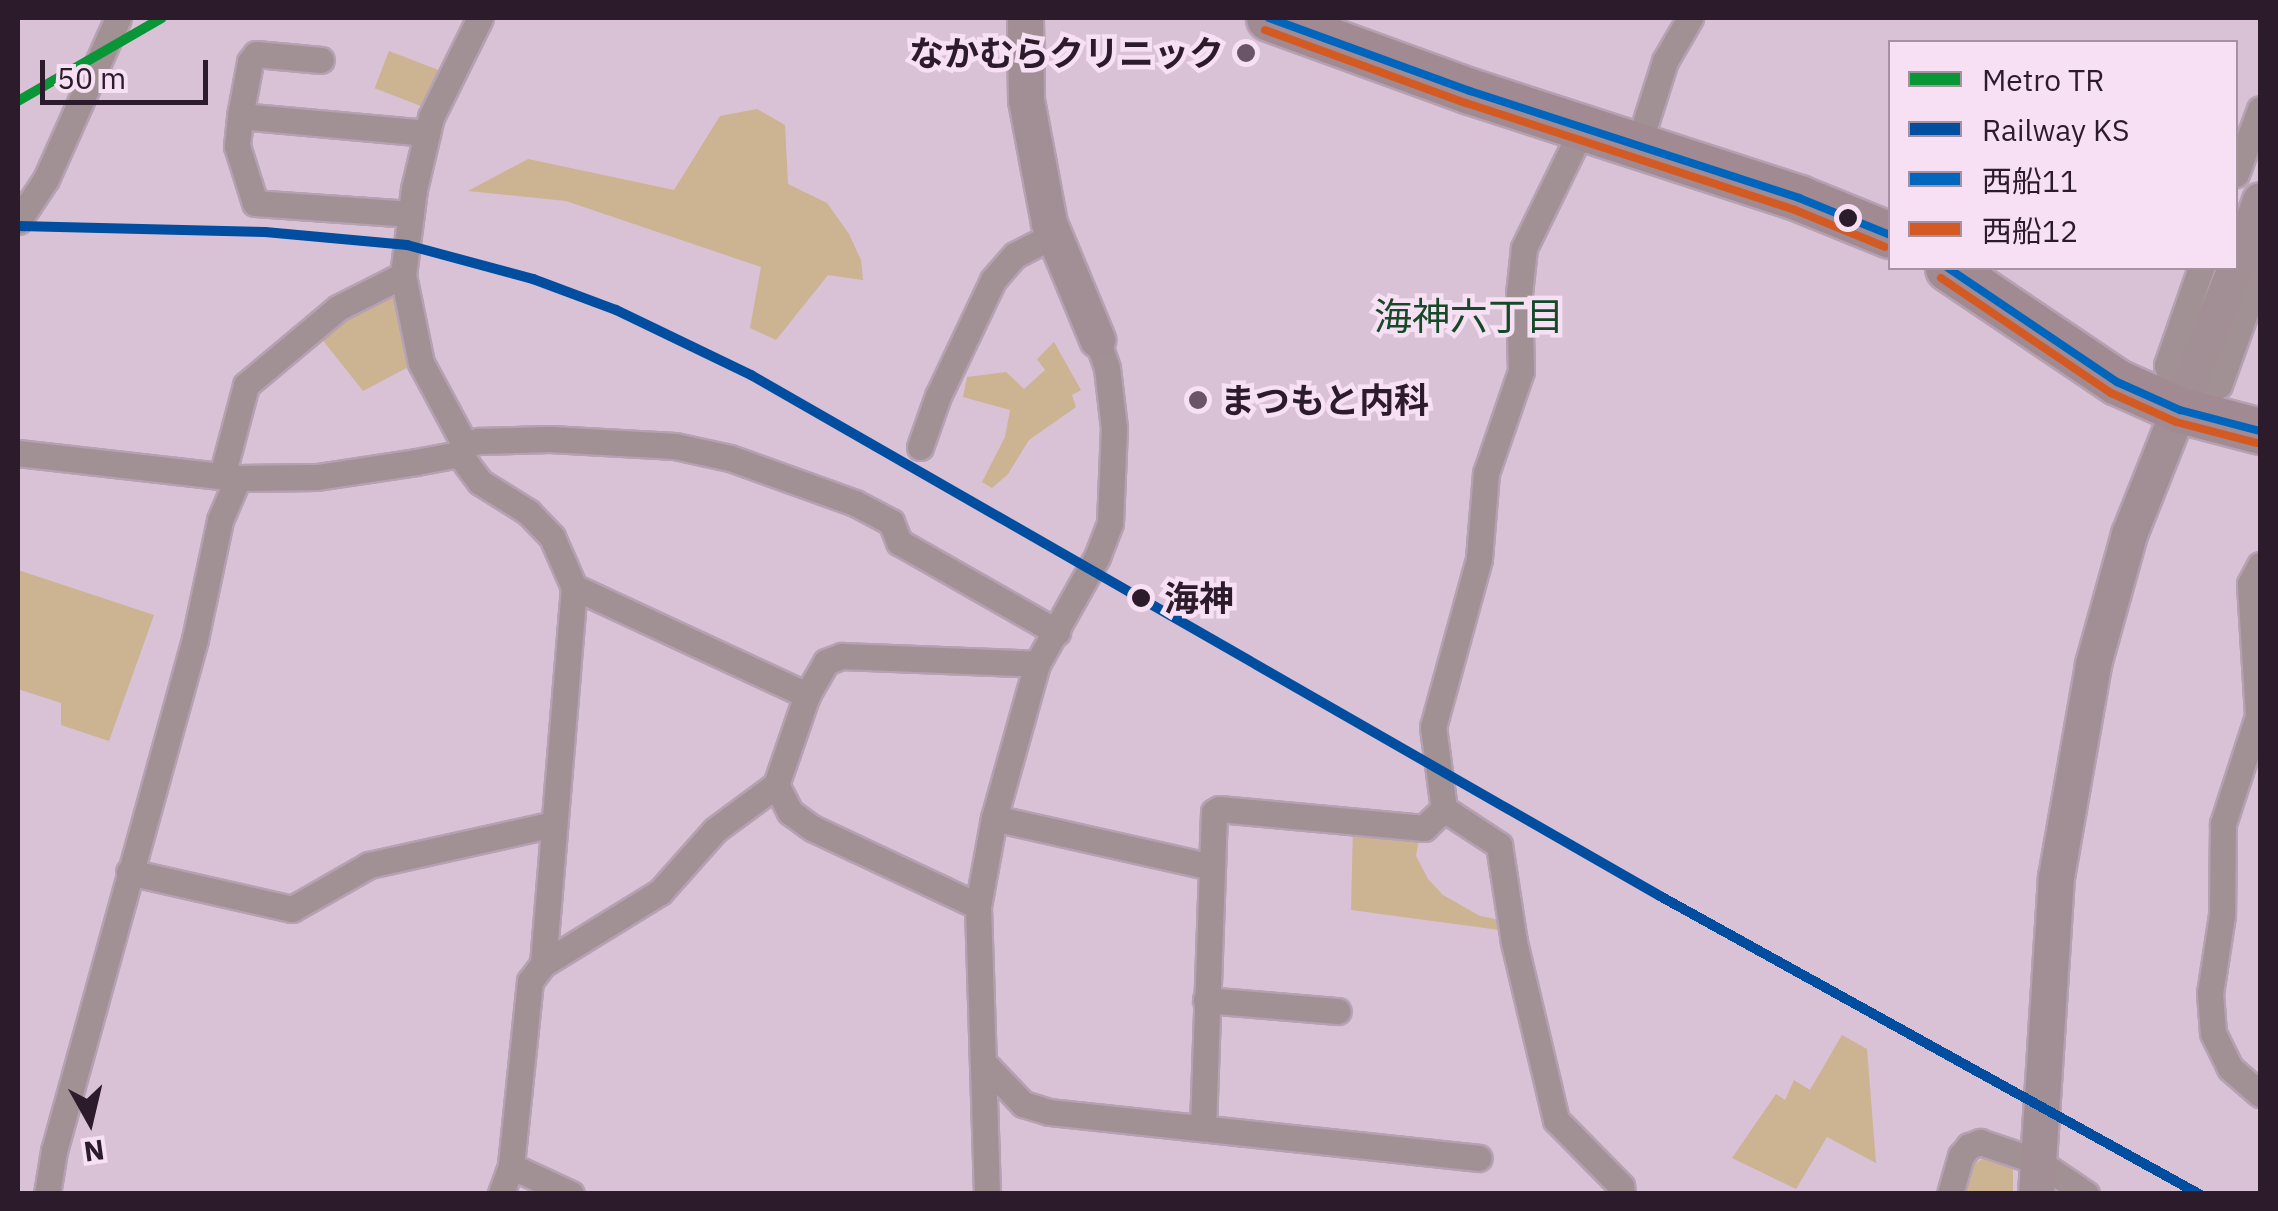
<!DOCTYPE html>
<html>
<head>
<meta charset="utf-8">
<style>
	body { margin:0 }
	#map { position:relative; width:2278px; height:1211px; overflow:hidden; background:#d9c1d6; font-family:"IBM Plex Sans","Noto Sans JP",sans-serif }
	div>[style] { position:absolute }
	.green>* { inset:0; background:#ccb391; transform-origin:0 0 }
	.roads { filter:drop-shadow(2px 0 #b5a1b2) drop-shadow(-2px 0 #b5a1b2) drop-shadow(0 2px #b5a1b2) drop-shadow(0 -2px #b5a1b2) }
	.street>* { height:25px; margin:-12.5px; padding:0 12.5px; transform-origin:12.5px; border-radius:12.5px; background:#a19094 }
	.secondary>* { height:35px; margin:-17.5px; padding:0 17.5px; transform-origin:17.5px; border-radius:17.5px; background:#a28e95 }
	.highway>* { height:45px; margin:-22.5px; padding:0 22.5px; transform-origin:22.5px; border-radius:22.5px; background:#a18a92 }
	.bus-1>* { height:8px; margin:-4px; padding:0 4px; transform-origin:4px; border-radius:4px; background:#0065bd }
	.bus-2>* { height:8px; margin:-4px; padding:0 4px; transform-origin:4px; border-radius:4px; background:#d45a23 }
	.rail-1>* { height:10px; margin:-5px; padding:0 5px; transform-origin:5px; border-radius:5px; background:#014ea0 }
	.metro-1>* { height:10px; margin:-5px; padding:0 5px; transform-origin:5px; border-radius:5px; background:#089637 }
	.dots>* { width:28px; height:28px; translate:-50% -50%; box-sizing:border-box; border:5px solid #f7e0f3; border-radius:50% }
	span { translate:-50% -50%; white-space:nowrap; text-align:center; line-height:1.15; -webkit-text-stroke:9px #f7e0f3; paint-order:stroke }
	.poi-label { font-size:35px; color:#2c1b2a; font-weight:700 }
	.right { translate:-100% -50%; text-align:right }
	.left { translate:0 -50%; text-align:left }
	.stop-label { font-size:35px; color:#2c1b2a; font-weight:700 }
	.neighbourhood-label { font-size:38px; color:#164927 }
	.frame { position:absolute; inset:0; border:20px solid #2c1b2a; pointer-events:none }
	.legend { position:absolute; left:1888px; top:40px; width:350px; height:230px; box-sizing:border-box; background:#f7e0f3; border:2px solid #a691a3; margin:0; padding:12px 18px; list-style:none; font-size:30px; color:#2c1b2a }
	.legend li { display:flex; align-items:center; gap:20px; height:50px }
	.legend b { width:50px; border:2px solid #a691a3 }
	.north { position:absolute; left:40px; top:1071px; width:100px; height:100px; -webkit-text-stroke:8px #f7e0f3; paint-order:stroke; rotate:172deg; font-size:28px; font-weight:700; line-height:40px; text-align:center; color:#2c1b2a }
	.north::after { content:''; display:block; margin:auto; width:35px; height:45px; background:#2c1b2a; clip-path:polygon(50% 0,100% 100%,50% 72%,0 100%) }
	.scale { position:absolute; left:40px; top:60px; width:168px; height:45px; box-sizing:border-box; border:5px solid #2c1b2a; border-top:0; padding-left:12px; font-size:30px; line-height:35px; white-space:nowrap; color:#2c1b2a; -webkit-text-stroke:8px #f7e0f3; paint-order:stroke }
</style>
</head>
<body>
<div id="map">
	<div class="green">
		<i style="left:389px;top:51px;width:53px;height:40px;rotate:21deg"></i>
		<i style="clip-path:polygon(757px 109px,785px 125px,788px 184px,827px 203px,849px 234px,861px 260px,863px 280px,828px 275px,776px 340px,750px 328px,761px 267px,566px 201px,468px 191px,528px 159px,674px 190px,720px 116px)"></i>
		<i style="clip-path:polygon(395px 282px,416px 363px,363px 391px,321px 338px)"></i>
		<i style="clip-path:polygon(1054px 342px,1081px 390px,1072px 395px,1076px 407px,1029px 440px,1008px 474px,992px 488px,982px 482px,1005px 437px,1010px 410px,963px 397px,967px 377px,1006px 372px,1024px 389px,1045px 370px,1037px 359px)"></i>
		<i style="clip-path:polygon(18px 570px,154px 615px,109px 741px,61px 725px,61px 703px,18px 689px)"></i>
		<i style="clip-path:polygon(1353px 827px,1420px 834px,1416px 856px,1428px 879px,1443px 895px,1480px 916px,1506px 921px,1507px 931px,1351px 910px)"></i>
		<i style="clip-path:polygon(1842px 1035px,1867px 1049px,1876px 1163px,1827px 1137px,1796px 1189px,1732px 1158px,1776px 1094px,1785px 1100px,1794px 1080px,1810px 1090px)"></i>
		<i style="clip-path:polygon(1984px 1158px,2013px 1164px,2013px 1193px,1965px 1194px,1974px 1164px)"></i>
	</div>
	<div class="roads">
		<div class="street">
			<i style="left:240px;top:116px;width:55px;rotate:-79.5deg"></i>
			<i style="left:250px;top:62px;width:10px;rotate:-53deg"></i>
			<i style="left:256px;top:54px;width:65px;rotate:5.3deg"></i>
			<i style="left:1583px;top:127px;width:135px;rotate:116deg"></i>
			<i style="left:1524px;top:248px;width:46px;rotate:96.2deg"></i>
			<i style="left:1519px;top:294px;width:77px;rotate:88.5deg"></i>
			<i style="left:1521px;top:371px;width:108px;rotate:108.9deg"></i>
			<i style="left:1486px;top:473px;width:86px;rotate:94.7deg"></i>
			<i style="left:1479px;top:559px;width:174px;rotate:105.3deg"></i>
			<i style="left:1433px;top:727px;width:83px;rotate:82.4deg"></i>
			<i style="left:1444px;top:809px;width:66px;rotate:33.2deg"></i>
			<i style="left:1499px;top:845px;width:98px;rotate:81.2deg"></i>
			<i style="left:1514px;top:942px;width:183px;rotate:76.7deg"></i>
			<i style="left:1556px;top:1120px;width:93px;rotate:45.4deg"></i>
			<i style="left:1621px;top:1186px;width:8px;rotate:83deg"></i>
			<i style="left:1638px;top:146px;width:89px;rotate:-72.4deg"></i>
			<i style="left:1665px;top:61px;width:50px;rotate:-59.8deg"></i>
			<i style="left:2236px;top:174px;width:69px;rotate:-69.7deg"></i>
			<i style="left:411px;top:214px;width:156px;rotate:-176deg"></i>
			<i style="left:255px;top:203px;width:60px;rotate:-107.5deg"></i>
			<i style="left:237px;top:146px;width:30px;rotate:-84deg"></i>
			<i style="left:240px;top:116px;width:188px;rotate:5.2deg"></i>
			<i style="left:18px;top:221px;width:50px;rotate:-56.3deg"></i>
			<i style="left:46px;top:179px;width:176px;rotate:-65.9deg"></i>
			<i style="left:2201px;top:268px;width:103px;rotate:109.3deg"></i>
			<i style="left:2167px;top:365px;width:47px;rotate:73.9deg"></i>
			<i style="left:2180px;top:410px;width:46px;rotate:-32.7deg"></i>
			<i style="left:2219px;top:385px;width:121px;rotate:-70.2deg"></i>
			<i style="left:465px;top:445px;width:93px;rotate:-118.2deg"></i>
			<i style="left:421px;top:363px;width:90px;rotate:-101.6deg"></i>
			<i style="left:403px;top:275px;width:87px;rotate:-82.7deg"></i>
			<i style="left:414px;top:189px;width:74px;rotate:-76.7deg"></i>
			<i style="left:431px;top:117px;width:110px;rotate:-63.7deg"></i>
			<i style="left:920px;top:447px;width:54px;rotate:-70.6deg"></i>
			<i style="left:938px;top:396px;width:128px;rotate:-64.6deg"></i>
			<i style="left:993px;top:280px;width:33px;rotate:-49deg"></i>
			<i style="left:1015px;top:255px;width:44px;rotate:-27.1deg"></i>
			<i style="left:18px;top:453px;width:221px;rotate:6.5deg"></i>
			<i style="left:238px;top:478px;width:79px;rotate:-0.7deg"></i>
			<i style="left:317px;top:477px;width:100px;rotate:-8.6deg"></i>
			<i style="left:416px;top:462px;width:44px;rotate:-10.5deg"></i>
			<i style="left:459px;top:454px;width:11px;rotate:-56deg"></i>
			<i style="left:465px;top:445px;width:14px;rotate:-17deg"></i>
			<i style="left:478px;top:441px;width:72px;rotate:-1.6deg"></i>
			<i style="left:550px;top:439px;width:125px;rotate:3.2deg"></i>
			<i style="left:675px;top:446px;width:56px;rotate:12.3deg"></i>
			<i style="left:730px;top:458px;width:133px;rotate:19.8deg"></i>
			<i style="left:855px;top:503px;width:41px;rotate:27.8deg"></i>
			<i style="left:891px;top:522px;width:22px;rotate:68deg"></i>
			<i style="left:899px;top:542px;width:182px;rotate:29.7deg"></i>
			<i style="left:459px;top:454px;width:35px;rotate:53deg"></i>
			<i style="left:480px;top:482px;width:57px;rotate:32deg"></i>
			<i style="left:528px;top:512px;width:35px;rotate:46deg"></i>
			<i style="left:552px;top:537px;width:55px;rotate:66.3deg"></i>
			<i style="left:574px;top:587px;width:378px;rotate:94.7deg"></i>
			<i style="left:543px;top:964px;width:21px;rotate:127deg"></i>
			<i style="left:530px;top:981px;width:186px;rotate:95.9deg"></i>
			<i style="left:511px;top:1166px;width:30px;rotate:110deg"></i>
			<i style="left:222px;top:476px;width:94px;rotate:-75.2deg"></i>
			<i style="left:246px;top:385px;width:120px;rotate:-39.9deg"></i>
			<i style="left:338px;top:308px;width:73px;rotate:-26.9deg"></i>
			<i style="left:2260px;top:565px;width:21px;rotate:118deg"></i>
			<i style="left:2250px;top:584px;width:132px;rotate:86.5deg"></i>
			<i style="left:2258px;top:716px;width:114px;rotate:108deg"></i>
			<i style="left:2223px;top:824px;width:91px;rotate:90.6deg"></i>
			<i style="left:2222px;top:915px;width:79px;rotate:98.7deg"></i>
			<i style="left:2210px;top:993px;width:40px;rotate:85.7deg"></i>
			<i style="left:2213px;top:1033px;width:39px;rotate:64deg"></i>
			<i style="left:2230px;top:1068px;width:40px;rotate:41deg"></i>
			<i style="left:574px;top:587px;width:257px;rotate:24.9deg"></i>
			<i style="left:994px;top:818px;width:222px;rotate:12.7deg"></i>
			<i style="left:129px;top:872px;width:167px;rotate:12.8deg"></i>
			<i style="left:292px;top:909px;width:89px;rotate:-29.7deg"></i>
			<i style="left:369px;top:865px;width:189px;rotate:-12.5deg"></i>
			<i style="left:978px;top:906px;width:183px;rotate:-154.8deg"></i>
			<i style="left:812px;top:828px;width:27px;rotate:-144deg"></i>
			<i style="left:790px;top:812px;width:30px;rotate:-117deg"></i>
			<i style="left:776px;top:785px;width:95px;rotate:-71deg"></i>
			<i style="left:807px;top:695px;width:38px;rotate:-60deg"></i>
			<i style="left:826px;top:662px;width:17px;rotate:-21deg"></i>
			<i style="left:842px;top:656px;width:195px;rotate:2.3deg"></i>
			<i style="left:543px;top:964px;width:137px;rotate:-31.6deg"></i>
			<i style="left:660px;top:892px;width:83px;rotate:-48.4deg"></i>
			<i style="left:715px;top:830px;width:76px;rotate:-36.4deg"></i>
			<i style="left:1206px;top:1000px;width:132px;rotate:4.8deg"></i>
			<i style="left:983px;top:1062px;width:58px;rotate:46.4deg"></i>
			<i style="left:1023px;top:1104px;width:27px;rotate:17deg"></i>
			<i style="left:1049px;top:1112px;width:432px;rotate:6.1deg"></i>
			<i style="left:1203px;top:1127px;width:315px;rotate:-88deg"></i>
			<i style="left:1214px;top:812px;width:6px;rotate:-31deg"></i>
			<i style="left:1219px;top:809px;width:206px;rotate:5.3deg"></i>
			<i style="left:1424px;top:828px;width:28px;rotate:-44deg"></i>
			<i style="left:511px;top:1166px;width:66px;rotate:25deg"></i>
			<i style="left:47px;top:1194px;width:44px;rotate:-80.8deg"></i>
			<i style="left:54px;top:1151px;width:531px;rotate:-74.6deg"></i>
			<i style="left:195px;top:639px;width:122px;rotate:-78.1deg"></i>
			<i style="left:220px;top:520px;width:46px;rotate:-66.8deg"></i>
			<i style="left:987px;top:1194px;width:288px;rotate:-91.8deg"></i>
			<i style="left:978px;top:906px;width:89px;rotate:-79.7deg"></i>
			<i style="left:994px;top:818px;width:160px;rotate:-74.4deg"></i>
			<i style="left:1037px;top:664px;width:123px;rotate:-60.7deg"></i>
			<i style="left:1097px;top:557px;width:36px;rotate:-69deg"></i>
			<i style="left:1110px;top:523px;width:95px;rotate:-87.6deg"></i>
			<i style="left:1114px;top:428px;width:60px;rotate:-96.7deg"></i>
			<i style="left:1107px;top:368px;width:31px;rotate:-109deg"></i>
			<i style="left:1950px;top:1194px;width:40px;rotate:-74deg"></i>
			<i style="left:1961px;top:1156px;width:13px;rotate:-51deg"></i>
			<i style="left:1969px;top:1146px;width:12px;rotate:-20deg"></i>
			<i style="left:1980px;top:1142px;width:62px;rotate:18.7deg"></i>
			<i style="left:2039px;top:1162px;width:57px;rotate:34.2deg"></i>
		</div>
		<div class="secondary">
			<i style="left:1025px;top:18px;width:82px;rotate:89.3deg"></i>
			<i style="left:1026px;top:100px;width:125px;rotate:79.4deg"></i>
			<i style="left:1049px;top:223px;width:126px;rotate:67.5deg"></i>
			<i style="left:2236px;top:266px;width:70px;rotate:-70deg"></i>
			<i style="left:2036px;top:1194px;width:318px;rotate:-86.4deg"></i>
			<i style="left:2056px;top:877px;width:216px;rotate:-80.1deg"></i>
			<i style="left:2093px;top:664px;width:135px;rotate:-74.5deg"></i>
			<i style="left:2129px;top:534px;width:286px;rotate:-68.3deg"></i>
		</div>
		<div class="highway">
			<i style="left:1269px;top:18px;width:214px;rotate:20deg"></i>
			<i style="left:1470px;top:91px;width:346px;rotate:18deg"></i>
			<i style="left:1799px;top:198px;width:98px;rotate:22.1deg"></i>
			<i style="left:1948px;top:268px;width:204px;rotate:34deg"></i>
			<i style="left:2117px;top:382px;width:69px;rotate:24deg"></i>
			<i style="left:2180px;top:410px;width:83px;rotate:14.7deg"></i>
		</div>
	</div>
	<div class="bus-1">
		<i style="left:1269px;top:18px;width:214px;rotate:20deg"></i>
		<i style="left:1470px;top:91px;width:346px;rotate:18deg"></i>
		<i style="left:1799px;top:198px;width:98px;rotate:22.1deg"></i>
		<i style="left:1948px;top:268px;width:204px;rotate:34deg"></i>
		<i style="left:2117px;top:382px;width:69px;rotate:24deg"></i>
		<i style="left:2180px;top:410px;width:83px;rotate:14.7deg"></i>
	</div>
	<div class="bus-2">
		<i style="left:1265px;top:30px;width:214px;rotate:20deg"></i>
		<i style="left:1466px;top:103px;width:346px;rotate:18deg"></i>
		<i style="left:1795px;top:210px;width:97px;rotate:22.3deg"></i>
		<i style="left:1941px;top:278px;width:205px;rotate:34.1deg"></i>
		<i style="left:2111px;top:393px;width:71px;rotate:24deg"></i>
		<i style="left:2176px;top:422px;width:84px;rotate:14.5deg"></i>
	</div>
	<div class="rail-1">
		<i style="left:18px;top:226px;width:247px;rotate:1.4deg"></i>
		<i style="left:265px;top:232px;width:143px;rotate:5.2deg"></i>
		<i style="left:407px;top:245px;width:131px;rotate:15.1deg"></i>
		<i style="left:533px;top:279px;width:89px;rotate:20.5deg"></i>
		<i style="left:616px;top:310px;width:150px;rotate:25.7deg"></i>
		<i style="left:751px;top:375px;width:1048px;rotate:29.82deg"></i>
		<i style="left:1660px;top:896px;width:616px;rotate:28.94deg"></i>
	</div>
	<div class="metro-1">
		<i style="left:18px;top:101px;width:166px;rotate:-30deg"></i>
	</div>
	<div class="dots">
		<i style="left:1246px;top:53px;background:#695566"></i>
		<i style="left:1848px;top:218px;background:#2c1b2a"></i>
		<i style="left:1198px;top:400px;background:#695566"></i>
		<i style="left:1141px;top:598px;background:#2c1b2a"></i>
	</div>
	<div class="poi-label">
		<span class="right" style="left:1224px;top:53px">なかむらクリニック</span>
		<span class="left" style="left:1220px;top:400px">まつもと内科</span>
	</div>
	<div class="stop-label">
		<span class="left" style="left:1164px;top:598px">海神</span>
	</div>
	<div class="neighbourhood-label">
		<span style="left:1469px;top:316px">海神六丁目</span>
	</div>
	<div class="frame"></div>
	<ul class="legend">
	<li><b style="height:12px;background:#089637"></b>Metro TR</li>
	<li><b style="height:12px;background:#014ea0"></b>Railway KS</li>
	<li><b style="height:12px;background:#0065bd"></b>西船11</li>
	<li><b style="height:12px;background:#d45a23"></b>西船12</li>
	</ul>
	<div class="north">N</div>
	<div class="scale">50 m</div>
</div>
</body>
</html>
